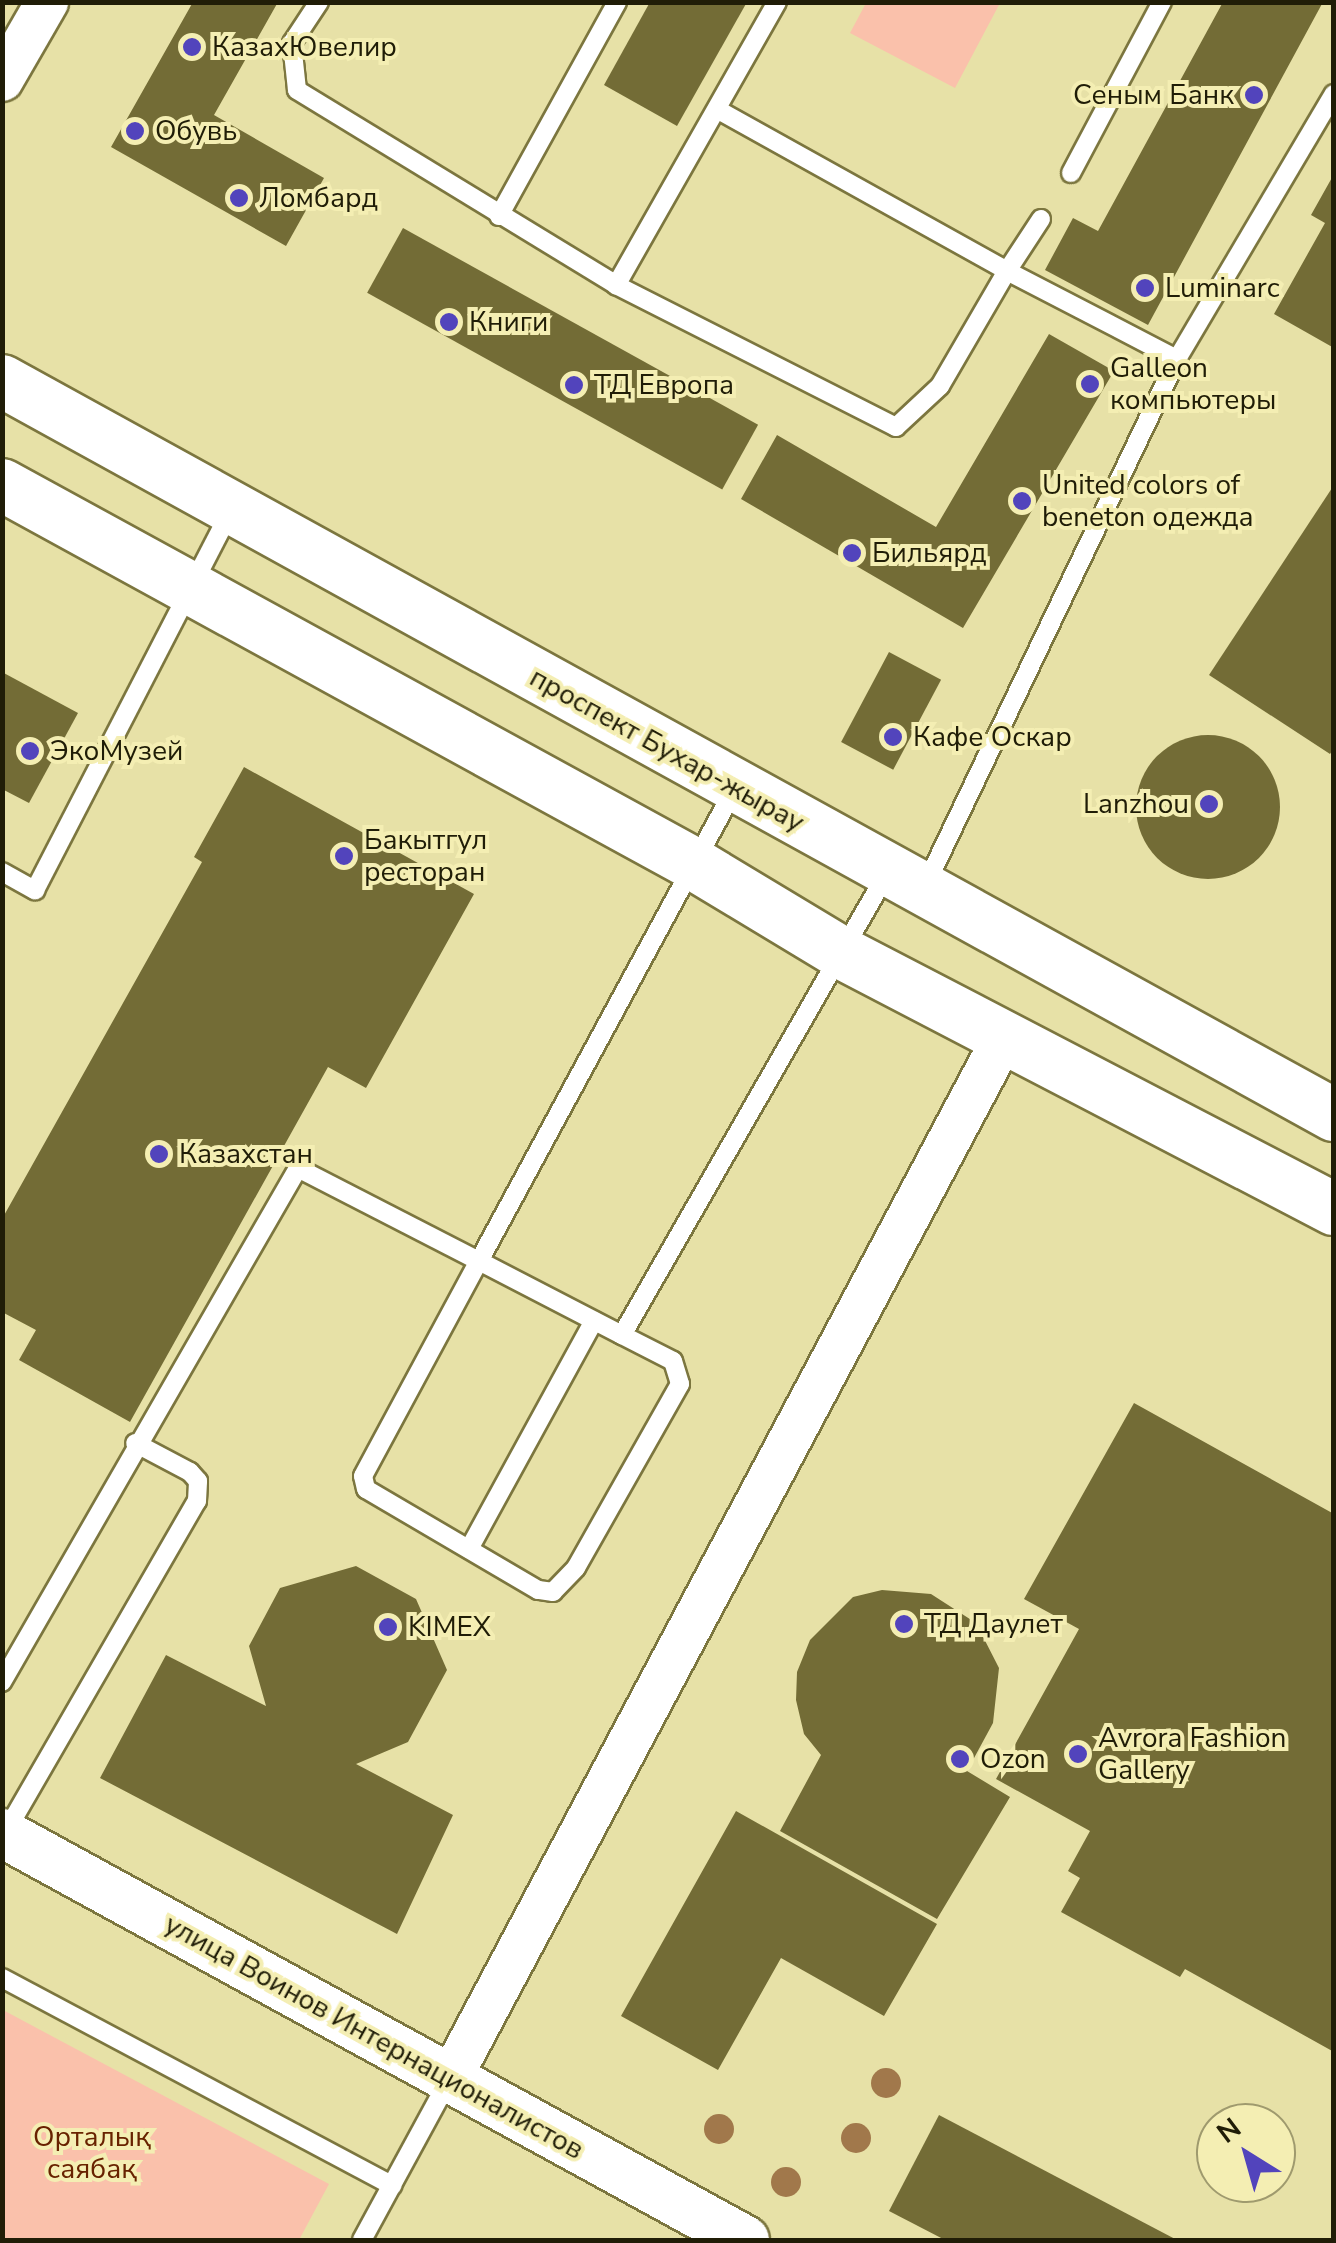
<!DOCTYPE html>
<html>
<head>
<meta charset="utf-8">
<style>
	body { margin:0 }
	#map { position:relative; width:1336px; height:2243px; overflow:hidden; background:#e7e1a7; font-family:"Nunito Sans",sans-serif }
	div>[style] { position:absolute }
	.green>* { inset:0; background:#fac1ab }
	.building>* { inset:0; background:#736c36; transform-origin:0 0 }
	.round { border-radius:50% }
	.roads { filter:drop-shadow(2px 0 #7c763f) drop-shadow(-2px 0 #7c763f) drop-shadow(0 2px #7c763f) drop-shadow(0 -2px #7c763f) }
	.service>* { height:18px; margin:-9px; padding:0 9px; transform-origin:9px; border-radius:9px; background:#fff }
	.tertiary>* { height:42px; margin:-21px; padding:0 21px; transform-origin:21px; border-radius:21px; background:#fff }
	.secondary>* { height:48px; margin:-24px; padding:0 24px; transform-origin:24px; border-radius:24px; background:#fff }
	.primary>* { height:52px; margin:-26px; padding:0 26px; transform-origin:26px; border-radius:26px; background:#fff }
	.trees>* { width:30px; height:30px; margin:-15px; border-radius:50%; background:#a1784b }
	.dots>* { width:28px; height:28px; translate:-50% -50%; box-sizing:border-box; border:5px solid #f4eeb3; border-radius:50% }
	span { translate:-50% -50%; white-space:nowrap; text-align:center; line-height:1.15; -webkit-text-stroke:8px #f4eeb3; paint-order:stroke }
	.poi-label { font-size:28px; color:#201d07 }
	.left { translate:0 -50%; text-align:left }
	.right { translate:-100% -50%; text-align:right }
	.street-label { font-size:28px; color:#201d07 }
	.park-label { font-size:28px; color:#682200 }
	.frame { position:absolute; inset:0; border:5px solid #201d07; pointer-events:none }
	.north { position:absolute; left:1196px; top:2103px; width:100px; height:100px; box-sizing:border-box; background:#f4eeb3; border:2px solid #9f9a6e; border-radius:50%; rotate:323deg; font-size:28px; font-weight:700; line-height:40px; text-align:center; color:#201d07 }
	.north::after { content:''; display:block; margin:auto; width:35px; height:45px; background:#5244bc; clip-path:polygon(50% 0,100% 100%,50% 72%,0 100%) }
</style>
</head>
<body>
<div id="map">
	<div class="green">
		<i style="clip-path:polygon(866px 3px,866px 2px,1000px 3px,955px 88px,850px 33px)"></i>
		<i style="clip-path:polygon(3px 2010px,329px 2184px,299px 2240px,3px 2240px)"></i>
	</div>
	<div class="building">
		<i style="clip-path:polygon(193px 2px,278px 2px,214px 115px,324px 178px,286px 246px,111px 147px)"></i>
		<i style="clip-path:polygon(650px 2px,747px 2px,677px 126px,604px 85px)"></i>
		<i style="clip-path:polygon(1223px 2px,1323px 2px,1148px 325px,1045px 270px,1073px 218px,1098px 231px)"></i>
		<i style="clip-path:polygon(1334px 174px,1334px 348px,1274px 314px,1325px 223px,1311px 215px)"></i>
		<i style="left:403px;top:228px;width:406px;height:74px;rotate:29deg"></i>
		<i style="clip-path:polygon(1049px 334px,1114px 371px,963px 628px,741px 499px,777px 435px,936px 527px)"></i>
		<i style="clip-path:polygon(1334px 485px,1334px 748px,1330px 754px,1209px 675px)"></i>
		<i style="left:889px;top:652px;width:59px;height:102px;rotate:28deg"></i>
		<i style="clip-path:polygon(2px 672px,78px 713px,29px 803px,2px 789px)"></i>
		<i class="round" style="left:1136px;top:735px;width:144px;height:144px"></i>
		<i style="clip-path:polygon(244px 767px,474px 894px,366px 1088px,328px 1067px,130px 1422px,19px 1360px,36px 1330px,2px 1312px,2px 1219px,202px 862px,194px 857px)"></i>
		<i style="clip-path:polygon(1134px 1403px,1334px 1514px,1334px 2052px,1185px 1969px,1180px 1977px,1061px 1912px,1080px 1878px,1068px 1871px,1090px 1831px,996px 1779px,1079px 1629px,1024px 1599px)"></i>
		<i style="clip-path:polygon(356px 1566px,416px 1599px,447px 1670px,408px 1742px,356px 1764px,453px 1815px,397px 1934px,100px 1778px,166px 1655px,266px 1706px,249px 1646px,280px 1588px)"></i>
		<i style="clip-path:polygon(882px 1590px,931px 1594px,976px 1623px,999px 1668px,993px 1723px,967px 1771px,1010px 1797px,937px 1919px,780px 1831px,821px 1755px,804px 1734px,796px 1700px,797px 1672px,810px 1640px,853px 1597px)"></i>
		<i style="clip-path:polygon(736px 1811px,937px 1924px,884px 2016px,781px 1958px,718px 2070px,621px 2016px)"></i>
		<i style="clip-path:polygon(939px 2115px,1177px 2240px,945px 2240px,889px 2211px)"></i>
	</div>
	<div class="roads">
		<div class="service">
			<i style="left:319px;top:2px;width:49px;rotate:123.4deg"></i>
			<i style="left:292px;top:43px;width:47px;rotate:83.9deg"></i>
			<i style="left:297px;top:90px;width:374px;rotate:31.4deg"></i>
			<i style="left:777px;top:2px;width:326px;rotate:119.6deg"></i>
			<i style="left:616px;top:285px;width:314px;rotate:26.9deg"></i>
			<i style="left:896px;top:427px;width:60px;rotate:-43deg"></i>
			<i style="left:940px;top:386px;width:133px;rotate:-59.8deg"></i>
			<i style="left:1007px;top:271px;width:191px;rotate:27.4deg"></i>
			<i style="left:720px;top:111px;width:329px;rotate:29.1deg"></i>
			<i style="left:1007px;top:271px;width:62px;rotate:-56.8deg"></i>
			<i style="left:1071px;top:173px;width:194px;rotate:-62deg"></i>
			<i style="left:499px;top:216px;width:244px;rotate:-61.1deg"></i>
			<i style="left:2px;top:872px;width:38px;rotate:29deg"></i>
			<i style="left:35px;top:890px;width:423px;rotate:-62.7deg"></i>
			<i style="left:926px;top:884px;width:582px;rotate:-64.45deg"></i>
			<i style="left:1177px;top:359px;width:308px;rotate:-59.4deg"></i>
			<i style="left:622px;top:1335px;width:57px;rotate:27deg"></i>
			<i style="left:673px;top:1361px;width:24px;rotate:73deg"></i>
			<i style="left:680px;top:1384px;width:211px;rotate:119.5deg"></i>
			<i style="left:576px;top:1568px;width:33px;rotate:134deg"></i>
			<i style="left:553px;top:1592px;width:15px;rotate:-172deg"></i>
			<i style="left:538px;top:1590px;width:199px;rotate:-149.6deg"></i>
			<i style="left:366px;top:1489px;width:13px;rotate:-103deg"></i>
			<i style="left:363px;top:1476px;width:244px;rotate:-61.7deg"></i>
			<i style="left:479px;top:1261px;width:161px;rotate:27.4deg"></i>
			<i style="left:622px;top:1335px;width:530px;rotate:-60.15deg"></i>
			<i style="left:469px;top:1549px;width:260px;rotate:-61.3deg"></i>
			<i style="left:2px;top:1682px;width:593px;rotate:-60.06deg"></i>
			<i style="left:298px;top:1168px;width:203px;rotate:27.2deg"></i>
			<i style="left:479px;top:1261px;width:536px;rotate:-61.57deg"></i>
			<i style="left:5px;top:1833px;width:384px;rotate:-60deg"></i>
			<i style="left:197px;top:1501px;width:20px;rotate:-87deg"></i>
			<i style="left:198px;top:1481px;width:12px;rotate:-132deg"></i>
			<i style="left:190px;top:1472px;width:62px;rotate:-152.2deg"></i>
			<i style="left:2px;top:1978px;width:442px;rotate:28deg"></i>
			<i style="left:362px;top:2240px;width:182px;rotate:-61.5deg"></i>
		</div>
		<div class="tertiary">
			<i style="left:2px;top:80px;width:90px;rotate:-60deg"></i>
			<i style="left:450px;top:2079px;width:1182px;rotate:-62deg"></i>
		</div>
		<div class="secondary">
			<i style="left:2px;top:1833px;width:847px;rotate:28.71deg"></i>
		</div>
		<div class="primary">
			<i style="left:2px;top:381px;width:1521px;rotate:28.86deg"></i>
			<i style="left:2px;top:485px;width:789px;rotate:28.71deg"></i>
			<i style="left:694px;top:864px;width:170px;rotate:31.1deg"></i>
			<i style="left:840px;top:952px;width:557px;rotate:27.49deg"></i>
		</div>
	</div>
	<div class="trees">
		<i style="left:886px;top:2083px"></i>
		<i style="left:719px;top:2129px"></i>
		<i style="left:856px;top:2138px"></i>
		<i style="left:786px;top:2182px"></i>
	</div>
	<div class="dots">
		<i style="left:192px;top:47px;background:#5244bc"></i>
		<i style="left:1254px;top:95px;background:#5244bc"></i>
		<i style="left:135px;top:131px;background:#5244bc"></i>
		<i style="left:239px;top:198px;background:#5244bc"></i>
		<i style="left:1145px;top:288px;background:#5244bc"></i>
		<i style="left:449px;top:322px;background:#5244bc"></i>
		<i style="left:1090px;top:384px;background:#5244bc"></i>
		<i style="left:574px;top:385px;background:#5244bc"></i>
		<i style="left:1022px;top:501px;background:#5244bc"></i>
		<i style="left:852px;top:553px;background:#5244bc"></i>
		<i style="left:893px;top:737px;background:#5244bc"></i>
		<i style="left:30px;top:751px;background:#5244bc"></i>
		<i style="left:1209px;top:804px;background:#5244bc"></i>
		<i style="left:344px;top:856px;background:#5244bc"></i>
		<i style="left:159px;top:1154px;background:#5244bc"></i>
		<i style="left:904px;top:1624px;background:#5244bc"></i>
		<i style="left:388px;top:1627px;background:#5244bc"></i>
		<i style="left:1078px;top:1754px;background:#5244bc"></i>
		<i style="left:960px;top:1759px;background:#5244bc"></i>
	</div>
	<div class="poi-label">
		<span class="left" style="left:212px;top:47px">КазахЮвелир</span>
		<span class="right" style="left:1234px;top:95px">Сеным Банк</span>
		<span class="left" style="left:155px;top:131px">Обувь</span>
		<span class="left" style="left:259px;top:198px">Ломбард</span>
		<span class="left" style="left:1165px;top:288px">Luminarc</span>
		<span class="left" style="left:469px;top:322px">Книги</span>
		<span class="left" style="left:1110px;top:384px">Galleon<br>компьютеры</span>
		<span class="left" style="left:594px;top:385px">ТД Европа</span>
		<span class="left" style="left:1042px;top:501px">United colors of<br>beneton одежда</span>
		<span class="left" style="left:872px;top:553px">Бильярд</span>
		<span class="left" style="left:913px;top:737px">Кафе Оскар</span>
		<span class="left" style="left:50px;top:751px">ЭкоМузей</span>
		<span class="right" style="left:1189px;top:804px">Lanzhou</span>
		<span class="left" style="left:364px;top:856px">Бакытгул<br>ресторан</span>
		<span class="left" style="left:179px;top:1154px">Казахстан</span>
		<span class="left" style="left:924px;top:1624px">ТД Даулет</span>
		<span class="left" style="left:408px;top:1627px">KIMEX</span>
		<span class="left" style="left:1098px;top:1754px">Avrora Fashion<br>Gallery</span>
		<span class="left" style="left:980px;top:1759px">Ozon</span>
	</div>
	<div class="street-label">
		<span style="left:667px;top:750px;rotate:29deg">проспект Бухар-жырау</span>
		<span style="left:374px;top:2037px;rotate:29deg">улица Воинов Интернационалистов</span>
	</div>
	<div class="park-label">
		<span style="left:92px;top:2153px">Орталық<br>саябақ</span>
	</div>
	<div class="frame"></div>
	<div class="north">N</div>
</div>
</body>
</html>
